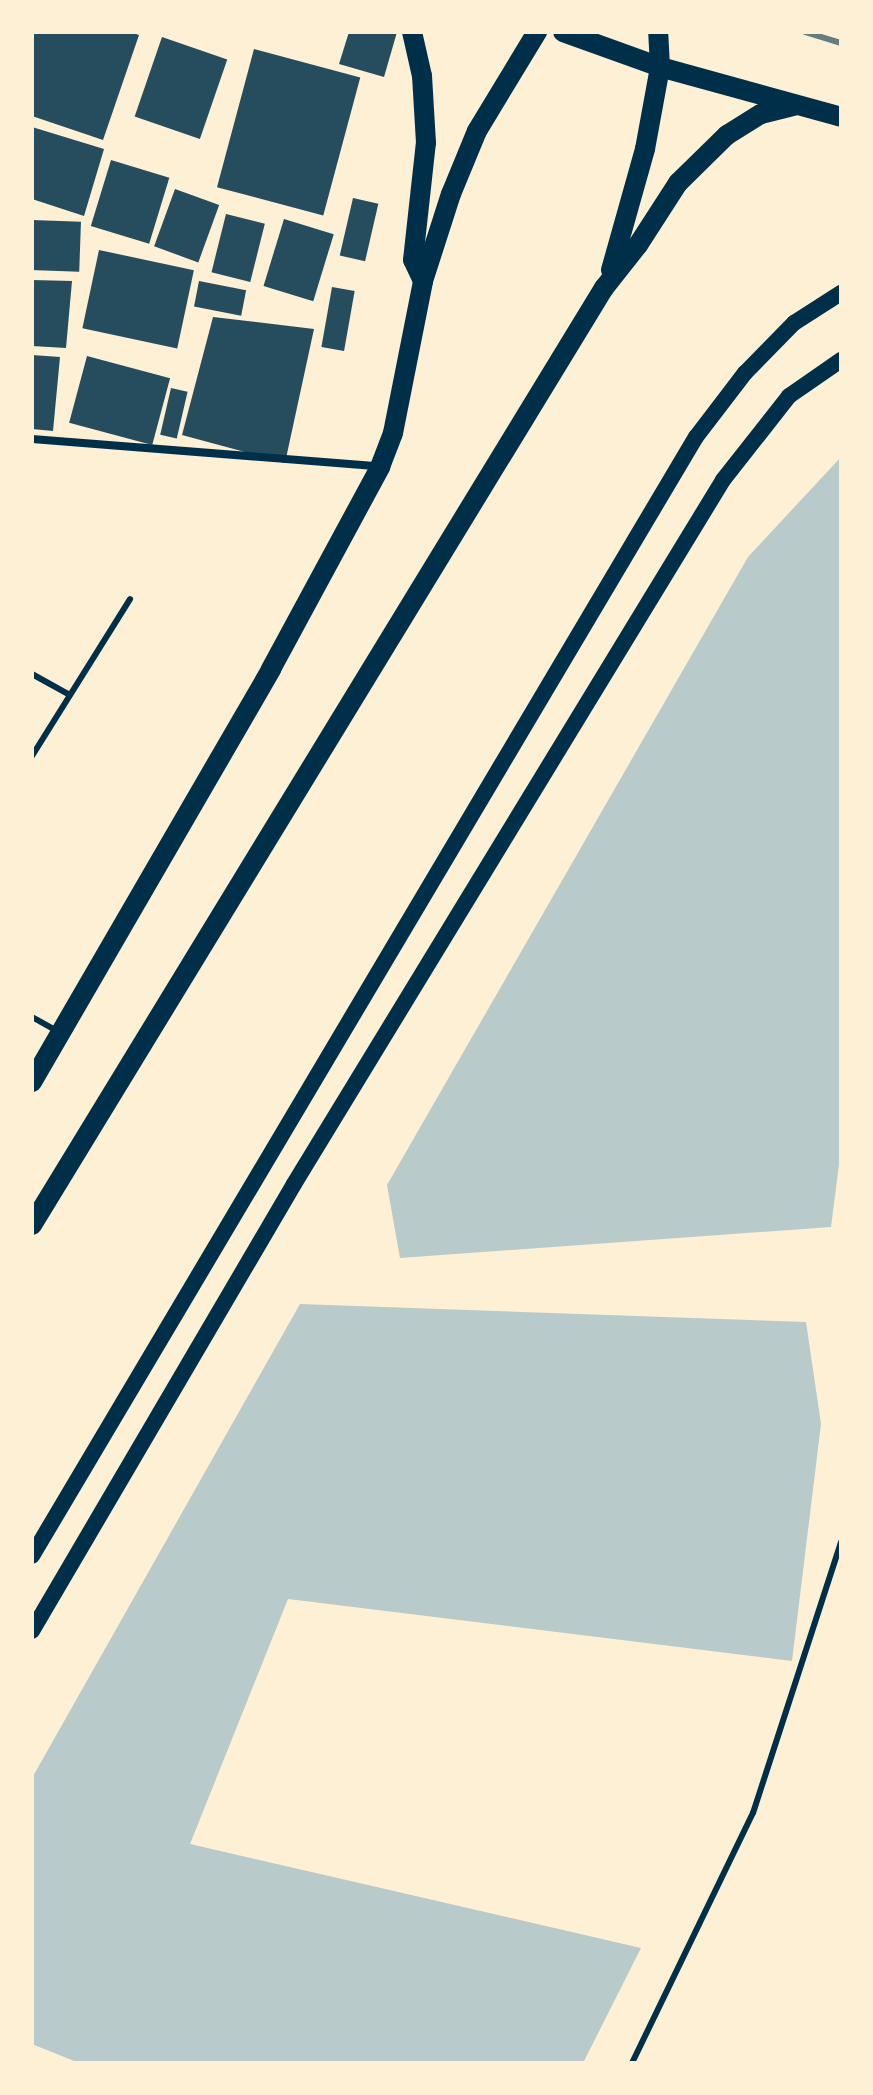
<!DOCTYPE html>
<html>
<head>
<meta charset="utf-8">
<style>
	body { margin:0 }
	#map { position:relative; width:873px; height:2095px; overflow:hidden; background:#fdf0d5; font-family:Rubik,sans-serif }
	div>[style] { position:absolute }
	.green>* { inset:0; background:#b9caca }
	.building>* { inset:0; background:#264d5e; transform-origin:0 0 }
	.service>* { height:6px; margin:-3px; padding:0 3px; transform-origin:3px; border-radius:3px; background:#003049 }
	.minor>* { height:8px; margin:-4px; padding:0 4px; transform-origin:4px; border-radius:4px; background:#003049 }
	.secondary>* { height:16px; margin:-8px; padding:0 8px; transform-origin:8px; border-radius:8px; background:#003049 }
	.primary>* { height:20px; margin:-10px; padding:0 10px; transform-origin:10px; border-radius:10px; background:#003049 }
	.rail>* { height:6px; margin:-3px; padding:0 3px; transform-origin:3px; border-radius:3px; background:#657d81 }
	span { translate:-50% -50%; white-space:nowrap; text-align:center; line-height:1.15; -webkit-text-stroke:8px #fdf0d5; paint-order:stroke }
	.frame { position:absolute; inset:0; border:34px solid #fdf0d5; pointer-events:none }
</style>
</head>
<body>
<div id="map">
	<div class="green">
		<i style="clip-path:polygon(841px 457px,841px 1149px,831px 1227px,400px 1258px,387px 1185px,748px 557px)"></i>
		<i style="clip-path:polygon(300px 1304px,806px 1322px,821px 1424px,792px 1661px,288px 1599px,190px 1844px,641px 1948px,583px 2063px,79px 2063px,32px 2044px,32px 1778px)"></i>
	</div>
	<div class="building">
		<i style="clip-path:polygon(32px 32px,130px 32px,139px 35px,103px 140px,32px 116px)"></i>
		<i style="clip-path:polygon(349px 32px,397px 32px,384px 77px,339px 64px)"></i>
		<i style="left:162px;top:37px;width:69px;height:84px;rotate:19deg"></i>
		<i style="left:254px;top:49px;width:110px;height:143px;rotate:15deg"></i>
		<i style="clip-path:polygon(32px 127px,104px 149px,84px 216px,32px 199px)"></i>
		<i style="left:111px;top:160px;width:61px;height:69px;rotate:17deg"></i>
		<i style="left:175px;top:189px;width:47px;height:61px;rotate:20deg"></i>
		<i style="left:353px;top:198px;width:26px;height:59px;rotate:13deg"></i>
		<i style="left:226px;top:214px;width:40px;height:60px;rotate:14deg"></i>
		<i style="left:284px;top:219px;width:52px;height:70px;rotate:17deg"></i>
		<i style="left:32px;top:220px;width:49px;height:50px;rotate:2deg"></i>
		<i style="left:99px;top:250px;width:97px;height:80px;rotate:12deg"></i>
		<i style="clip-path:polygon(32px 280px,72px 281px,66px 348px,32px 346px)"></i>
		<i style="left:199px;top:281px;width:48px;height:26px;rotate:11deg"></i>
		<i style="left:332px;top:287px;width:23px;height:61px;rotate:10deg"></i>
		<i style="clip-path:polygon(213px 317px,314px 329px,285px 463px,182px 435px)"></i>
		<i style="clip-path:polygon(32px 355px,60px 357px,53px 431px,32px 429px)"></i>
		<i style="left:87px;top:356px;width:86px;height:69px;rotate:15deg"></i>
		<i style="left:171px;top:388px;width:17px;height:48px;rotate:13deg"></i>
	</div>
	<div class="service">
		<i style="left:32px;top:674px;width:43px;rotate:28.9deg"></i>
		<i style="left:32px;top:756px;width:185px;rotate:-58deg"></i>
		<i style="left:32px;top:1017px;width:31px;rotate:29deg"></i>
		<i style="left:632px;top:2063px;width:278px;rotate:-64.2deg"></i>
		<i style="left:753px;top:1813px;width:285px;rotate:-72deg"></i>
	</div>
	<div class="minor">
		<i style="left:32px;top:439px;width:347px;rotate:4.5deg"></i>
	</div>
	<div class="secondary">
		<i style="left:32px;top:1556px;width:1301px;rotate:-59.32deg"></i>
		<i style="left:696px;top:437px;width:81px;rotate:-52.6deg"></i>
		<i style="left:745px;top:373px;width:70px;rotate:-45.6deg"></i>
		<i style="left:794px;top:323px;width:56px;rotate:-32.6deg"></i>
		<i style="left:32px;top:1631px;width:518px;rotate:-59.62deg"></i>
		<i style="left:294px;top:1184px;width:824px;rotate:-58.64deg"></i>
		<i style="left:723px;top:480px;width:107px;rotate:-51.8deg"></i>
		<i style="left:789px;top:396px;width:63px;rotate:-34.7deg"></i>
	</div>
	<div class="primary">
		<i style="left:563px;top:32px;width:103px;rotate:19.8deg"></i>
		<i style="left:660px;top:67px;width:188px;rotate:15.4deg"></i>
		<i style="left:611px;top:270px;width:126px;rotate:-74.3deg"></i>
		<i style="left:645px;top:149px;width:83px;rotate:-79.6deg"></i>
		<i style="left:660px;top:67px;width:35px;rotate:-93deg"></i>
		<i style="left:423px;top:281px;width:91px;rotate:-72.2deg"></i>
		<i style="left:451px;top:194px;width:68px;rotate:-67.6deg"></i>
		<i style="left:477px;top:131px;width:116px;rotate:-58.8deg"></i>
		<i style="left:32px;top:1082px;width:477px;rotate:-59.9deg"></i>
		<i style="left:271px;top:669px;width:230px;rotate:-61.6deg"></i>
		<i style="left:380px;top:467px;width:36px;rotate:-69deg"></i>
		<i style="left:393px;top:433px;width:155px;rotate:-78.8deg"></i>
		<i style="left:423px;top:281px;width:23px;rotate:-115deg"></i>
		<i style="left:413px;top:260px;width:118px;rotate:-83.7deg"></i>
		<i style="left:426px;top:143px;width:67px;rotate:-93.4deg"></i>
		<i style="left:422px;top:76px;width:45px;rotate:-102.8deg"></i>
		<i style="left:32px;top:1225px;width:1098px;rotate:-58.6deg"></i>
		<i style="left:604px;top:288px;width:55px;rotate:-51.7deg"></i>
		<i style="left:638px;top:245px;width:74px;rotate:-57.2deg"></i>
		<i style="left:678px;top:183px;width:69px;rotate:-44.4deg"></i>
		<i style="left:727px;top:135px;width:40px;rotate:-32deg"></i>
		<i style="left:761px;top:114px;width:34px;rotate:-14deg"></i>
	</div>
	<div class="rail">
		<i style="left:805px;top:32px;width:38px;rotate:17deg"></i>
	</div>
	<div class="frame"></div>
</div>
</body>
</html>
